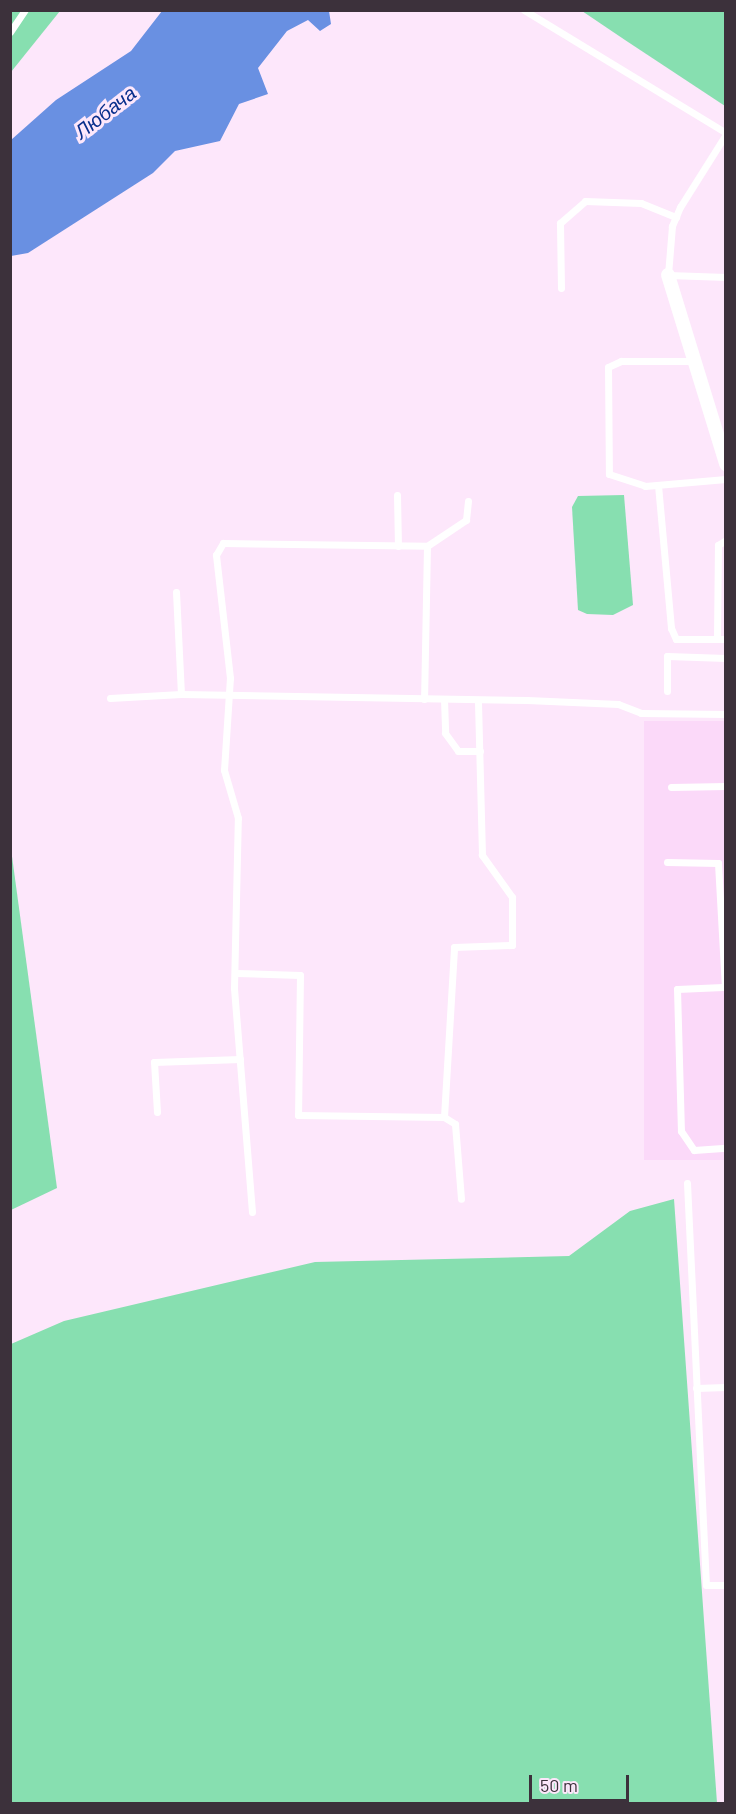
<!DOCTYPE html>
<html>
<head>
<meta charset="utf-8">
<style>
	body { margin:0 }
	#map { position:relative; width:736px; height:1814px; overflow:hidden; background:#fde7fb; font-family:Barlow,sans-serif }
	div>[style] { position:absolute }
	.built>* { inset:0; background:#fbd9f9; transform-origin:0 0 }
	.green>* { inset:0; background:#87dfb0 }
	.water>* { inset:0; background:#6990e2 }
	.service>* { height:7px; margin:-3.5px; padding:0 3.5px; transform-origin:3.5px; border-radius:3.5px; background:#fff }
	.minor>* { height:14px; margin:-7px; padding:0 7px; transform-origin:7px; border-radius:7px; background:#fff }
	span { translate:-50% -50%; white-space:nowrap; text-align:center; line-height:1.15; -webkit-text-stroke:6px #fde7fb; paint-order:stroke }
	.water-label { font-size:20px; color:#092f8c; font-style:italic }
	.frame { position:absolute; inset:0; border:12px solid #3c313b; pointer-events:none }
	.scale { position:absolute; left:529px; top:1775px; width:100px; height:27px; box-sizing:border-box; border:3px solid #3c313b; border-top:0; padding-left:8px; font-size:18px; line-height:21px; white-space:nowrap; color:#3c313b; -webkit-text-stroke:4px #fde7fb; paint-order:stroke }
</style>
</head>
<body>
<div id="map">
	<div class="built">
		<i style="left:725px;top:721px;width:439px;height:81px;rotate:90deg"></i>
	</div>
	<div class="green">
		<i style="clip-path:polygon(11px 11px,60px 11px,11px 72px)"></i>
		<i style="clip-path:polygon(582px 11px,725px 11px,725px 106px,625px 40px)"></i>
		<i style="clip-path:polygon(624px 495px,633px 605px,613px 615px,587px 614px,578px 610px,572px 507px,578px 496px)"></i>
		<i style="clip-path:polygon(11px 849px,57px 1188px,11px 1210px,10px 1210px)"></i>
		<i style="clip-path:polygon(674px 1199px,717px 1803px,11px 1803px,11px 1344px,64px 1321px,315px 1262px,569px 1256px,630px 1211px)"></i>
	</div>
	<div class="water">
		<i style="clip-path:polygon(162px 11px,329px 11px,331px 24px,320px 31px,308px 20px,287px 31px,258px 68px,268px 94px,239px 104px,220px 141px,175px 151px,153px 173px,28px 253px,11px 256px,11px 140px,56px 100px,131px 51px)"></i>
	</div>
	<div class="service">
		<i style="left:524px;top:10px;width:237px;rotate:31.3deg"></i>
		<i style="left:10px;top:32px;width:27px;rotate:-56deg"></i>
		<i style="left:726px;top:134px;width:86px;rotate:122.2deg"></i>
		<i style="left:680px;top:207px;width:21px;rotate:113deg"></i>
		<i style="left:672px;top:226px;width:49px;rotate:94.7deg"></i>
		<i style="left:668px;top:275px;width:58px;rotate:2deg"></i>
		<i style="left:561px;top:288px;width:65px;rotate:-90.9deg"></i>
		<i style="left:560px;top:223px;width:33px;rotate:-41deg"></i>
		<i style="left:585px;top:201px;width:56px;rotate:2deg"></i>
		<i style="left:641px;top:203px;width:38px;rotate:22deg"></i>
		<i style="left:691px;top:361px;width:70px;rotate:180deg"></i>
		<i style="left:621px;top:361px;width:14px;rotate:155deg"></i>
		<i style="left:608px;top:367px;width:107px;rotate:89.5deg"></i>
		<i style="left:609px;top:474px;width:38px;rotate:18deg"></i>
		<i style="left:645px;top:486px;width:81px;rotate:-4.9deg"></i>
		<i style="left:658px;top:485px;width:144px;rotate:84.8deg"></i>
		<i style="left:671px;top:628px;width:12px;rotate:66deg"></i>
		<i style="left:676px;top:639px;width:50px"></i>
		<i style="left:397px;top:495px;width:51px;rotate:88.9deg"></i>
		<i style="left:427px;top:546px;width:47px;rotate:-33.7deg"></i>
		<i style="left:466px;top:520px;width:19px;rotate:-84deg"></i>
		<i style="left:176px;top:592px;width:102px;rotate:87.2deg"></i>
		<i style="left:717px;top:638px;width:93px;rotate:-89.4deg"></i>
		<i style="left:718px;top:545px;width:9px;rotate:-32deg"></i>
		<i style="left:667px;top:691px;width:35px;rotate:-90deg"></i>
		<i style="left:667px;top:656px;width:59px;rotate:1.9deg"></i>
		<i style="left:110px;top:698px;width:71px;rotate:-3.2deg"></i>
		<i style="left:181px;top:694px;width:346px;rotate:1deg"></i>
		<i style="left:527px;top:700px;width:91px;rotate:2.5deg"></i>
		<i style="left:618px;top:704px;width:25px;rotate:21deg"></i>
		<i style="left:641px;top:713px;width:85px;rotate:0.7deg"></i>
		<i style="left:444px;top:699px;width:34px;rotate:88deg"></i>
		<i style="left:445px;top:733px;width:22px;rotate:54deg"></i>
		<i style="left:458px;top:751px;width:22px"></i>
		<i style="left:671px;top:787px;width:55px;rotate:-1deg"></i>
		<i style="left:667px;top:862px;width:51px;rotate:1.1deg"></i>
		<i style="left:718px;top:863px;width:124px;rotate:86.8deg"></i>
		<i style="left:236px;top:973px;width:64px;rotate:1.8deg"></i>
		<i style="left:300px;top:975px;width:140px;rotate:90.8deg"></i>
		<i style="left:298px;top:1115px;width:146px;rotate:0.8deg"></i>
		<i style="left:444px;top:1117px;width:170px;rotate:-86.6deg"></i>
		<i style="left:454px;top:947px;width:58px;rotate:-2deg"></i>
		<i style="left:512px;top:945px;width:48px;rotate:-90deg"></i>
		<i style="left:512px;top:897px;width:52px;rotate:-125.5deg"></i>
		<i style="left:482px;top:855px;width:155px;rotate:-91.5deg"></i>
		<i style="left:723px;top:987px;width:46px;rotate:177.5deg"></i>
		<i style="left:677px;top:989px;width:142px;rotate:88.4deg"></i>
		<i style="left:681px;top:1131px;width:23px;rotate:56deg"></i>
		<i style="left:694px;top:1150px;width:32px;rotate:-4deg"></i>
		<i style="left:157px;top:1112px;width:50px;rotate:-93.4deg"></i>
		<i style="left:154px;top:1062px;width:86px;rotate:-2deg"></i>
		<i style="left:444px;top:1117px;width:13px;rotate:32deg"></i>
		<i style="left:455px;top:1124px;width:75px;rotate:85.4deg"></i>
		<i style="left:687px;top:1183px;width:402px;rotate:87.3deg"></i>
		<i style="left:706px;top:1585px;width:20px"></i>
		<i style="left:252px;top:1212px;width:225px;rotate:-94.6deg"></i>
		<i style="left:234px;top:988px;width:170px;rotate:-88.7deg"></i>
		<i style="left:238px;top:818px;width:50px;rotate:-106.3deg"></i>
		<i style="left:224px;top:770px;width:92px;rotate:-86.3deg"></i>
		<i style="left:230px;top:678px;width:124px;rotate:-96.5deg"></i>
		<i style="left:216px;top:555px;width:14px;rotate:-60deg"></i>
		<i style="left:223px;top:543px;width:204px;rotate:0.8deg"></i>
		<i style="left:427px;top:546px;width:153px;rotate:91.1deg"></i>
		<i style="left:696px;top:1388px;width:30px;rotate:-2deg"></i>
	</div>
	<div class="minor">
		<i style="left:668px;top:275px;width:198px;rotate:72.9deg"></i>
	</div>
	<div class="water-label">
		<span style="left:105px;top:112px;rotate:-38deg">Любача</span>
	</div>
	<div class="frame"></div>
	<div class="scale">50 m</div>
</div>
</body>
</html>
